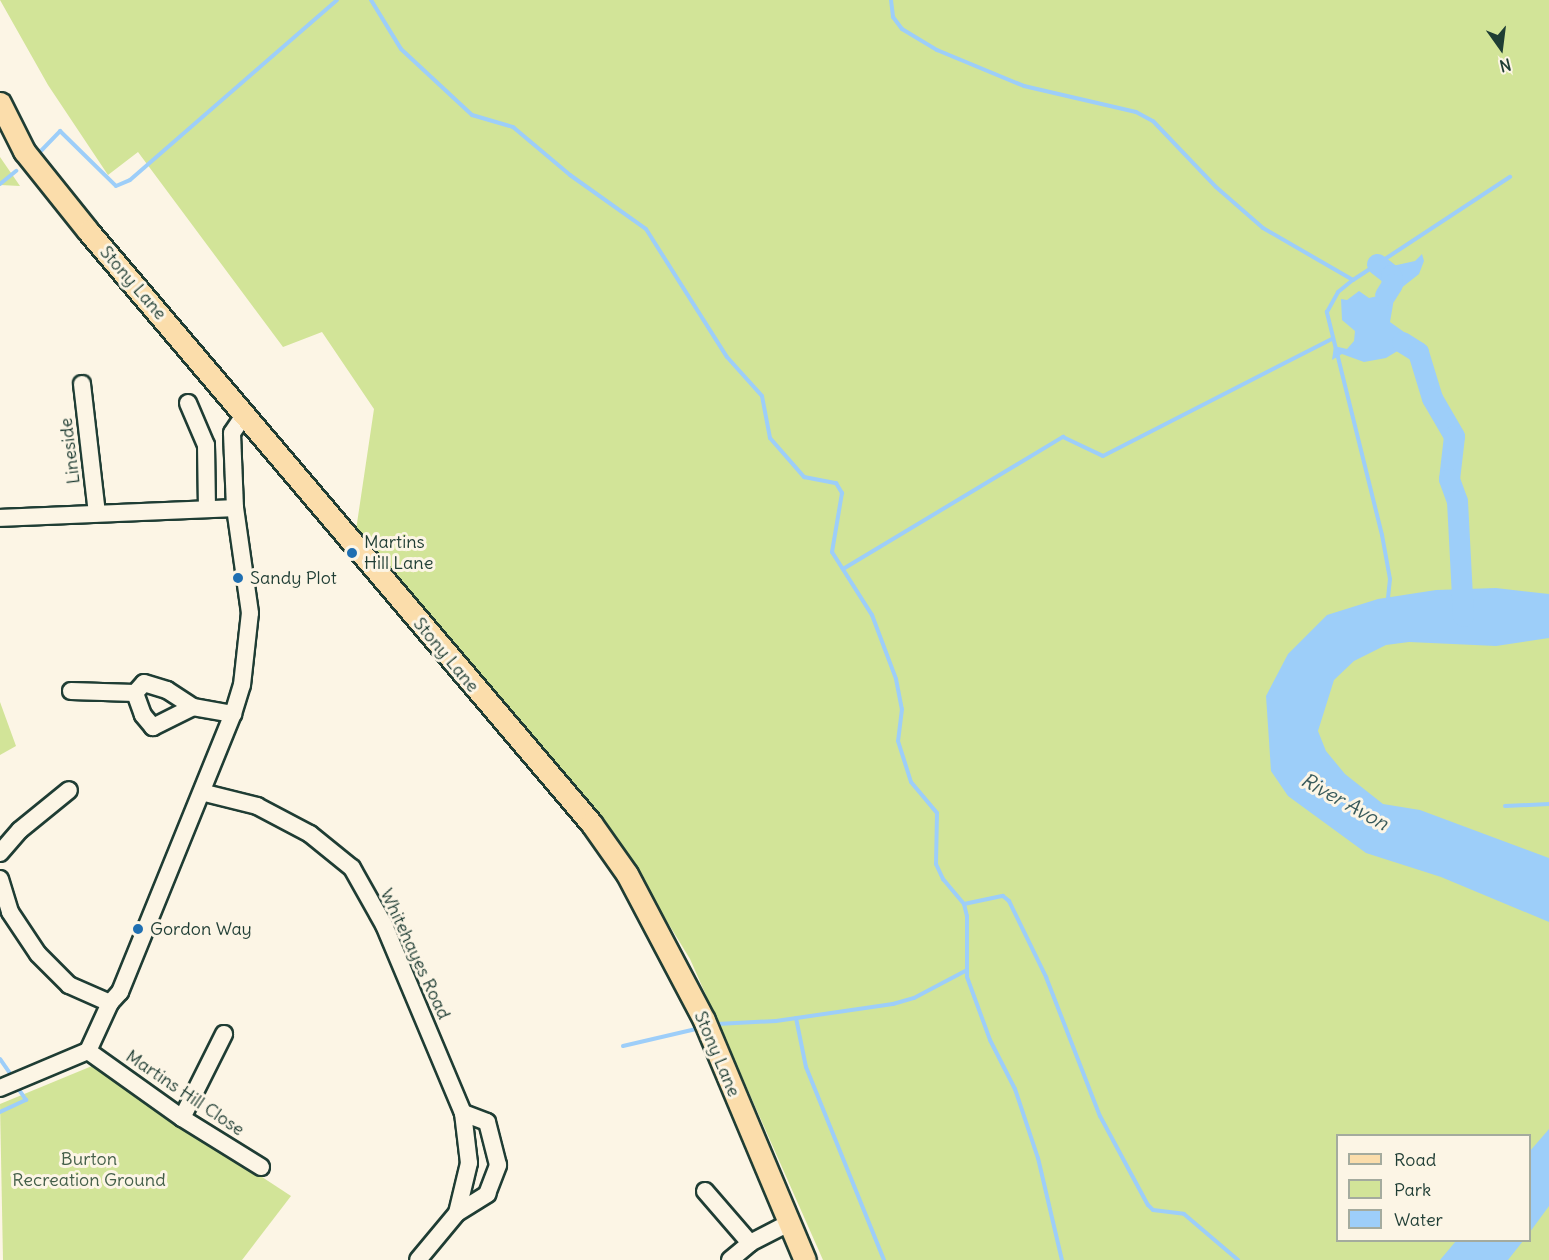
<!DOCTYPE html>
<html>
<head>
<meta charset="utf-8">
<style>
	body { margin:0 }
	#map { position:relative; width:1549px; height:1260px; overflow:hidden; background:#fcf5e5; font-family:Delius,sans-serif }
	div>[style] { position:absolute }
	.green>* { inset:0; background:#d2e498 }
	.water>* { inset:0; background:#9dcef9 }
	.stream>* { height:4px; margin:-2px; padding:0 2px; transform-origin:2px; border-radius:2px; background:#9dcef9 }
	.river>* { height:21px; margin:-10.5px; padding:0 10.5px; transform-origin:10.5px; border-radius:10.5px; background:#9dcef9 }
	.roads { filter:drop-shadow(2px 0 #1f3d34) drop-shadow(-2px 0 #1f3d34) drop-shadow(0 2px #1f3d34) drop-shadow(0 -2px #1f3d34) }
	.minor>* { height:16px; margin:-8px; padding:0 8px; transform-origin:8px; border-radius:8px; background:#fcf5e5 }
	.major>* { height:21px; margin:-10.5px; padding:0 10.5px; transform-origin:10.5px; border-radius:10.5px; background:#fbddab }
	.dots>* { width:16px; height:16px; translate:-50% -50%; box-sizing:border-box; border:3px solid #fcf5e5; border-radius:50% }
	span { translate:-50% -50%; white-space:nowrap; text-align:center; line-height:1.15; -webkit-text-stroke:6px #fcf5e5; paint-order:stroke }
	.street-label { font-size:18px; color:#1f3d34 }
	.poi-label { font-size:18px; color:#1f3d34 }
	.left { translate:0 -50%; text-align:left }
	.park-label { font-size:18px; color:#435e48 }
	.water-label { font-size:20px; color:#385a5b; font-style:italic }
	.legend { position:absolute; left:1336px; top:1134px; width:195px; height:108px; box-sizing:border-box; background:#fcf5e5; border:2px solid #a4ab9e; margin:0; padding:8px 10px; list-style:none; font-size:18px; color:#1f3d34 }
	.legend li { display:flex; align-items:center; gap:12px; height:30px }
	.legend b { width:30px; border:2px solid #a4ab9e }
	.north { position:absolute; left:1471px; top:18px; width:60px; height:60px; -webkit-text-stroke:4px #fcf5e5; paint-order:stroke; rotate:166deg; font-size:16px; font-weight:700; line-height:24px; text-align:center; color:#1f3d34 }
	.north::after { content:''; display:block; margin:auto; width:21px; height:27px; background:#1f3d34; clip-path:polygon(50% 0,100% 100%,50% 72%,0 100%) }
</style>
</head>
<body>
<div id="map">
	<div class="green">
		<i style="clip-path:polygon(evenodd,0 0,1549px 0,1549px 1260px,823px 1260px,690px 959px,610px 828px,356px 530px,374px 409px,322px 332px,283px 347px,138px 152px,108px 175px,48px 85px,0 0,1338px 1136px,1530px 1136px,1530px 1240px,1338px 1240px,1338px 1136px)"></i>
		<i style="clip-path:polygon(0 157px,20px 186px,0 185px)"></i>
		<i style="clip-path:polygon(0 702px,16px 746px,0 755px)"></i>
		<i style="clip-path:polygon(92px 1066px,291px 1196px,242px 1260px,3px 1260px,0 1104px)"></i>
	</div>
	<div class="water">
		<i style="clip-path:polygon(1422px 254px,1424px 261px,1419px 274px,1395px 293px,1390px 322px,1418px 342px,1425px 362px,1418px 362px,1404px 347px,1386px 358px,1364px 362px,1342px 354px,1332px 360px,1334px 346px,1347px 349px,1354px 341px,1355px 331px,1342px 320px,1341px 299px,1347px 300px,1359px 291px,1369px 298px,1378px 296px,1386px 287px,1384px 272px,1388px 267px,1415px 261px)"></i>
		<i style="clip-path:polygon(1496px 588px,1549px 594px,1549px 638px,1496px 646px,1409px 642px,1386px 645px,1354px 661px,1334px 680px,1318px 731px,1326px 751px,1345px 774px,1383px 804px,1420px 810px,1549px 858px,1549px 922px,1441px 877px,1366px 853px,1288px 796px,1271px 771px,1266px 696px,1288px 654px,1327px 615px,1378px 599px,1436px 590px)"></i>
		<i style="clip-path:polygon(1549px 1129px,1549px 1206px,1530px 1232px,1530px 1151px)"></i>
		<i style="clip-path:polygon(1456px 1241px,1456px 1240px,1523px 1241px,1508px 1260px,1440px 1260px)"></i>
	</div>
	<div class="stream">
		<i style="left:371px;top:0;width:57px;rotate:58.5deg"></i>
		<i style="left:401px;top:49px;width:97px;rotate:42.9deg"></i>
		<i style="left:472px;top:115px;width:43px;rotate:16.3deg"></i>
		<i style="left:513px;top:127px;width:75px;rotate:40.1deg"></i>
		<i style="left:570px;top:175px;width:93px;rotate:35.4deg"></i>
		<i style="left:646px;top:229px;width:151px;rotate:57.7deg"></i>
		<i style="left:727px;top:357px;width:52px;rotate:48.1deg"></i>
		<i style="left:762px;top:396px;width:43px;rotate:79.2deg"></i>
		<i style="left:770px;top:438px;width:52px;rotate:48.9deg"></i>
		<i style="left:804px;top:477px;width:33px;rotate:11deg"></i>
		<i style="left:836px;top:483px;width:12px;rotate:59deg"></i>
		<i style="left:842px;top:493px;width:60px;rotate:99.6deg"></i>
		<i style="left:832px;top:552px;width:75px;rotate:57.6deg"></i>
		<i style="left:872px;top:615px;width:68px;rotate:69.4deg"></i>
		<i style="left:896px;top:679px;width:31px;rotate:79deg"></i>
		<i style="left:902px;top:709px;width:32px;rotate:97deg"></i>
		<i style="left:898px;top:741px;width:43px;rotate:72.4deg"></i>
		<i style="left:911px;top:782px;width:40px;rotate:50deg"></i>
		<i style="left:937px;top:813px;width:51px;rotate:91.1deg"></i>
		<i style="left:936px;top:864px;width:17px;rotate:65deg"></i>
		<i style="left:943px;top:879px;width:33px;rotate:50deg"></i>
		<i style="left:964px;top:904px;width:12px;rotate:76deg"></i>
		<i style="left:967px;top:916px;width:61px;rotate:90deg"></i>
		<i style="left:967px;top:977px;width:67px;rotate:69.9deg"></i>
		<i style="left:990px;top:1040px;width:55px;rotate:63deg"></i>
		<i style="left:1015px;top:1089px;width:73px;rotate:71.6deg"></i>
		<i style="left:1038px;top:1158px;width:105px;rotate:76.8deg"></i>
		<i style="left:891px;top:0;width:17px;rotate:83deg"></i>
		<i style="left:893px;top:17px;width:15px;rotate:53deg"></i>
		<i style="left:902px;top:29px;width:41px;rotate:31deg"></i>
		<i style="left:937px;top:50px;width:94px;rotate:22.5deg"></i>
		<i style="left:1024px;top:86px;width:115px;rotate:13.1deg"></i>
		<i style="left:1136px;top:112px;width:19px;rotate:28deg"></i>
		<i style="left:1153px;top:121px;width:91px;rotate:46.3deg"></i>
		<i style="left:1216px;top:187px;width:62px;rotate:41.1deg"></i>
		<i style="left:1263px;top:228px;width:104px;rotate:30deg"></i>
		<i style="left:36px;top:156px;width:35px;rotate:-46deg"></i>
		<i style="left:60px;top:131px;width:78px;rotate:44.5deg"></i>
		<i style="left:116px;top:186px;width:15px;rotate:-23deg"></i>
		<i style="left:130px;top:180px;width:274px;rotate:-41deg"></i>
		<i style="left:0;top:184px;width:21px;rotate:-39deg"></i>
		<i style="left:843px;top:569px;width:257px;rotate:-31deg"></i>
		<i style="left:1063px;top:437px;width:44px;rotate:25.4deg"></i>
		<i style="left:1103px;top:456px;width:257px;rotate:-27.1deg"></i>
		<i style="left:1388px;top:598px;width:19px;rotate:-84deg"></i>
		<i style="left:1390px;top:579px;width:45px;rotate:-100.3deg"></i>
		<i style="left:1382px;top:535px;width:230px;rotate:-103.9deg"></i>
		<i style="left:1327px;top:312px;width:23px;rotate:-61deg"></i>
		<i style="left:1338px;top:292px;width:19px;rotate:-39deg"></i>
		<i style="left:1353px;top:280px;width:188px;rotate:-33.3deg"></i>
		<i style="left:1505px;top:806px;width:44px;rotate:-2.6deg"></i>
		<i style="left:964px;top:904px;width:40px;rotate:-12deg"></i>
		<i style="left:1003px;top:896px;width:8px;rotate:40deg"></i>
		<i style="left:1009px;top:901px;width:85px;rotate:64deg"></i>
		<i style="left:1046px;top:977px;width:149px;rotate:68.8deg"></i>
		<i style="left:1100px;top:1116px;width:101px;rotate:61.7deg"></i>
		<i style="left:1148px;top:1205px;width:7px;rotate:45deg"></i>
		<i style="left:1153px;top:1210px;width:31px;rotate:7deg"></i>
		<i style="left:1184px;top:1214px;width:71px;rotate:40.4deg"></i>
		<i style="left:796px;top:1018px;width:50px;rotate:78.5deg"></i>
		<i style="left:806px;top:1067px;width:208px;rotate:68deg"></i>
		<i style="left:717px;top:1024px;width:59px;rotate:-2.9deg"></i>
		<i style="left:776px;top:1021px;width:118px;rotate:-8.3deg"></i>
		<i style="left:893px;top:1004px;width:22px;rotate:-16deg"></i>
		<i style="left:914px;top:998px;width:60px;rotate:-27.8deg"></i>
		<i style="left:623px;top:1046px;width:75px;rotate:-13.1deg"></i>
		<i style="left:0;top:1059px;width:16px;rotate:55deg"></i>
		<i style="left:0;top:1112px;width:29px;rotate:-25deg"></i>
		<i style="left:26px;top:1100px;width:11px;rotate:-124deg"></i>
	</div>
	<div class="river">
		<i style="left:1377px;top:264px;width:18px;rotate:38deg"></i>
		<i style="left:1391px;top:275px;width:9px;rotate:84deg"></i>
		<i style="left:1392px;top:284px;width:13px;rotate:122deg"></i>
		<i style="left:1402px;top:342px;width:19px;rotate:32deg"></i>
		<i style="left:1418px;top:352px;width:48px;rotate:73.1deg"></i>
		<i style="left:1432px;top:398px;width:44px;rotate:59.9deg"></i>
		<i style="left:1454px;top:436px;width:43px;rotate:96.6deg"></i>
		<i style="left:1449px;top:479px;width:23px;rotate:70deg"></i>
		<i style="left:1457px;top:501px;width:115px;rotate:87deg"></i>
	</div>
	<div class="roads">
		<div class="minor">
			<i style="left:82px;top:384px;width:130px;rotate:83.4deg"></i>
			<i style="left:188px;top:403px;width:46px;rotate:66.8deg"></i>
			<i style="left:206px;top:445px;width:64px;rotate:89.1deg"></i>
			<i style="left:0;top:518px;width:235px;rotate:-2.4deg"></i>
			<i style="left:71px;top:691px;width:64px;rotate:1.8deg"></i>
			<i style="left:193px;top:707px;width:45px;rotate:153.4deg"></i>
			<i style="left:153px;top:727px;width:16px;rotate:-130deg"></i>
			<i style="left:143px;top:715px;width:23px;rotate:-110deg"></i>
			<i style="left:135px;top:693px;width:13px;rotate:-48deg"></i>
			<i style="left:144px;top:683px;width:24px;rotate:17deg"></i>
			<i style="left:167px;top:690px;width:31px;rotate:33deg"></i>
			<i style="left:193px;top:707px;width:41px;rotate:9.9deg"></i>
			<i style="left:205px;top:793px;width:54px;rotate:14deg"></i>
			<i style="left:257px;top:806px;width:60px;rotate:27.8deg"></i>
			<i style="left:310px;top:834px;width:54px;rotate:39deg"></i>
			<i style="left:352px;top:868px;width:65px;rotate:60.7deg"></i>
			<i style="left:384px;top:925px;width:204px;rotate:67.2deg"></i>
			<i style="left:463px;top:1113px;width:50px;rotate:83.2deg"></i>
			<i style="left:469px;top:1163px;width:51px;rotate:103.5deg"></i>
			<i style="left:457px;top:1213px;width:61px;rotate:129.7deg"></i>
			<i style="left:0;top:853px;width:30px;rotate:-49deg"></i>
			<i style="left:20px;top:830px;width:63px;rotate:-39.2deg"></i>
			<i style="left:0;top:879px;width:34px;rotate:73deg"></i>
			<i style="left:10px;top:912px;width:50px;rotate:56.3deg"></i>
			<i style="left:38px;top:954px;width:44px;rotate:45deg"></i>
			<i style="left:69px;top:985px;width:45px;rotate:23.7deg"></i>
			<i style="left:88px;top:1051px;width:115px;rotate:35.5deg"></i>
			<i style="left:182px;top:1118px;width:93px;rotate:31.8deg"></i>
			<i style="left:0;top:1088px;width:95px;rotate:-22.8deg"></i>
			<i style="left:88px;top:1051px;width:53px;rotate:-65.4deg"></i>
			<i style="left:110px;top:1003px;width:15px;rotate:-48deg"></i>
			<i style="left:120px;top:992px;width:300px;rotate:-67.9deg"></i>
			<i style="left:233px;top:714px;width:30px;rotate:-73deg"></i>
			<i style="left:242px;top:685px;width:72px;rotate:-83.7deg"></i>
			<i style="left:250px;top:613px;width:106px;rotate:-98.1deg"></i>
			<i style="left:235px;top:508px;width:75px;rotate:-92.3deg"></i>
			<i style="left:232px;top:433px;width:23px;rotate:-56deg"></i>
			<i style="left:182px;top:1118px;width:94px;rotate:-63.4deg"></i>
			<i style="left:705px;top:1191px;width:69px;rotate:49.1deg"></i>
			<i style="left:457px;top:1213px;width:36px;rotate:-32deg"></i>
			<i style="left:487px;top:1194px;width:31px;rotate:-69deg"></i>
			<i style="left:498px;top:1165px;width:44px;rotate:-104.3deg"></i>
			<i style="left:487px;top:1122px;width:26px;rotate:-159deg"></i>
			<i style="left:730px;top:1260px;width:26px;rotate:-40deg"></i>
			<i style="left:750px;top:1243px;width:44px;rotate:-27.1deg"></i>
		</div>
		<div class="major">
			<i style="left:0;top:103px;width:54px;rotate:63.4deg"></i>
			<i style="left:24px;top:151px;width:102px;rotate:51.3deg"></i>
			<i style="left:88px;top:231px;width:777px;rotate:49.65deg"></i>
			<i style="left:591px;top:823px;width:62px;rotate:54.8deg"></i>
			<i style="left:627px;top:874px;width:165px;rotate:62.2deg"></i>
			<i style="left:704px;top:1020px;width:260px;rotate:67.2deg"></i>
		</div>
	</div>
	<div class="dots">
		<i style="left:352px;top:553px;background:#1f6fb2"></i>
		<i style="left:238px;top:578px;background:#1f6fb2"></i>
		<i style="left:138px;top:929px;background:#1f6fb2"></i>
	</div>
	<div class="street-label">
		<span style="left:133px;top:283px;rotate:49deg">Stony Lane</span>
		<span style="left:70px;top:451px;rotate:-97deg">Lineside</span>
		<span style="left:446px;top:655px;rotate:50deg">Stony Lane</span>
		<span style="left:415px;top:954px;rotate:65deg">Whitehayes Road</span>
		<span style="left:717px;top:1054px;rotate:67deg">Stony Lane</span>
		<span style="left:185px;top:1093px;rotate:34deg">Martins Hill Close</span>
	</div>
	<div class="poi-label">
		<span class="left" style="left:364px;top:553px">Martins<br>Hill Lane</span>
		<span class="left" style="left:250px;top:578px">Sandy Plot</span>
		<span class="left" style="left:150px;top:929px">Gordon Way</span>
	</div>
	<div class="park-label">
		<span style="left:89px;top:1170px">Burton<br>Recreation Ground</span>
	</div>
	<div class="water-label">
		<span style="left:1345px;top:801px;rotate:29deg">River Avon</span>
	</div>
	<ul class="legend">
	<li><b style="height:8px;background:#fbddab"></b>Road</li>
	<li><b style="height:16px;background:#d2e498"></b>Park</li>
	<li><b style="height:16px;background:#9dcef9"></b>Water</li>
	</ul>
	<div class="north">N</div>
</div>
</body>
</html>
